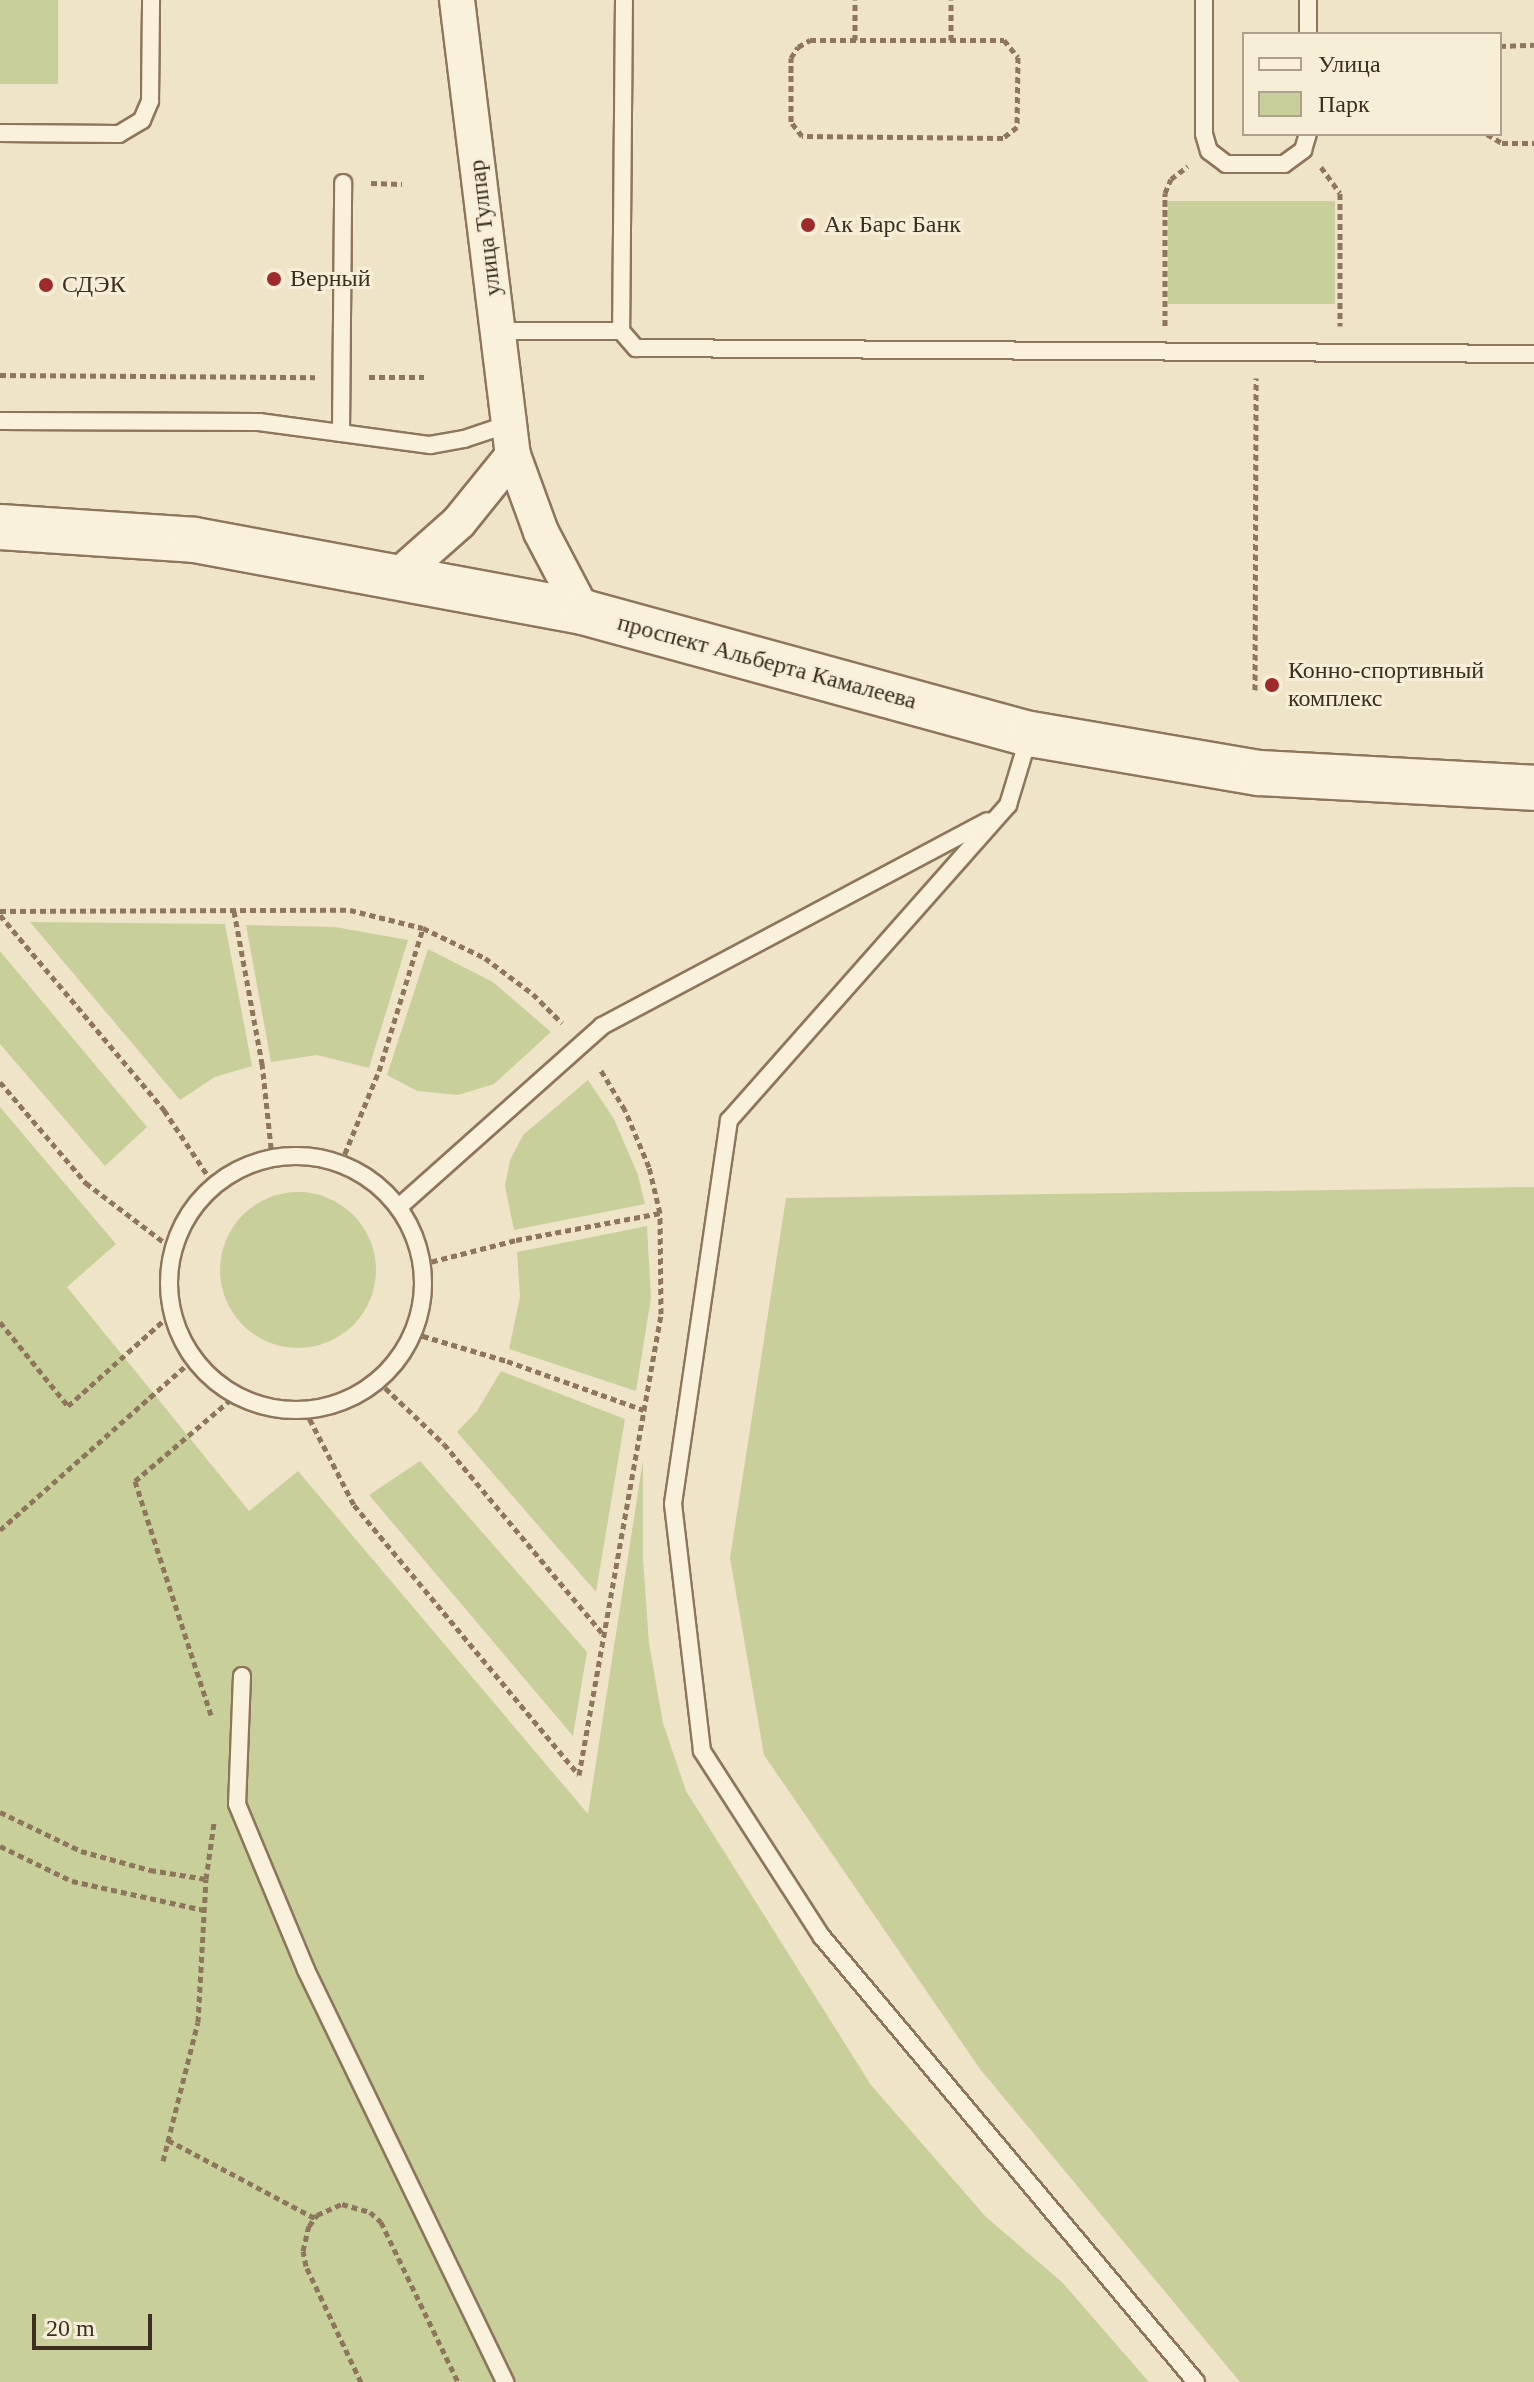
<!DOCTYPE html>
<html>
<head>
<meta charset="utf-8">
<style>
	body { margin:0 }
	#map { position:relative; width:1534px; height:2382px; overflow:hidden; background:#f0e4c8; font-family:"Times New Roman",serif }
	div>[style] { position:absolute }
	.green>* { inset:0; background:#c9cf9b; transform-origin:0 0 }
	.round { border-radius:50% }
	.path>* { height:5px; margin-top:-2.5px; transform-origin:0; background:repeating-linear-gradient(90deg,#8d765c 0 6px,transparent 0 10px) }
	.roads { filter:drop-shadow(2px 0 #8d765c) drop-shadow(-2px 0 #8d765c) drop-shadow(0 2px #8d765c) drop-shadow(0 -2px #8d765c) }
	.lane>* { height:16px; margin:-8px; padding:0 8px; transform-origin:8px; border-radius:8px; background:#faf1dc }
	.lane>.ring { margin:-8px; padding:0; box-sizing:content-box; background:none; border:16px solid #faf1dc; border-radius:50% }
	.street>* { height:34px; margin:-17px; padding:0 17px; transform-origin:17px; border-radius:17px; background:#faf1dc }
	.secondary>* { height:44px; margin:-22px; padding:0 22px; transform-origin:22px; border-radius:22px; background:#faf1dc }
	.dots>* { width:22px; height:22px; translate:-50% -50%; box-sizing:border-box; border:4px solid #f7eed8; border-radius:50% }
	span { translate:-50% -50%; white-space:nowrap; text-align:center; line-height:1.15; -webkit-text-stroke:6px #f7eed8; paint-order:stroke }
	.poi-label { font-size:24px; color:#3d2e20 }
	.left { translate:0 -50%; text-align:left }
	.street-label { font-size:24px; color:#3d2e20 }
	.legend { position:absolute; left:1242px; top:32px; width:260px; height:104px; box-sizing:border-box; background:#f7eed8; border:2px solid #ada18e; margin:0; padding:10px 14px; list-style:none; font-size:24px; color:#3d2e20 }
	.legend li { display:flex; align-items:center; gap:16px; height:40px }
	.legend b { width:40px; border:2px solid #ada18e }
	.scale { position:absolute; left:32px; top:2314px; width:120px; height:36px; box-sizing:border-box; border:4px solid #3d2e20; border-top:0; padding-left:10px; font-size:24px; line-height:28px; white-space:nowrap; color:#3d2e20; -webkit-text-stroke:6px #f7eed8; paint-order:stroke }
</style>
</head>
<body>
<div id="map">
	<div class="green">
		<i style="left:0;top:0;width:58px;height:84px"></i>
		<i style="left:1168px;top:201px;width:167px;height:103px"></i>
		<i style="clip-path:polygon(30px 922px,225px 924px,252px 1066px,215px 1077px,180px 1100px)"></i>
		<i style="clip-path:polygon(246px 925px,335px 927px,408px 940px,369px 1068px,317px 1055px,271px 1062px)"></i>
		<i style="clip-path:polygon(428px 949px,493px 982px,551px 1032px,494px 1084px,458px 1095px,417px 1091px,387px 1075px)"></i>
		<i style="clip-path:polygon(0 951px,147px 1127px,105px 1166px,0 1044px)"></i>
		<i style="clip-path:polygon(588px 1080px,614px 1119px,638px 1175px,645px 1204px,514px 1230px,505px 1186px,510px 1160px,523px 1135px)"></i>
		<i style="clip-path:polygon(0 1107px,116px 1244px,67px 1287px,249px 1511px,298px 1471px,588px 1814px,643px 1460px,643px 1558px,649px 1643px,663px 1723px,686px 1791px,871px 2085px,986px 2217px,1062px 2282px,1149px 2382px,0 2382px)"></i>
		<i style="clip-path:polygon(1534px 1187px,1534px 2382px,1240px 2382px,980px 2069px,764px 1755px,730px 1558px,786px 1198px)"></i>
		<i class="round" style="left:220px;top:1192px;width:156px;height:156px"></i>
		<i style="clip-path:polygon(647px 1226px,651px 1298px,636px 1391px,509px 1349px,520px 1297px,517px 1252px)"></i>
		<i style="clip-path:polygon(501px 1371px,625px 1419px,596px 1592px,457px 1432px,477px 1411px)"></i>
		<i style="clip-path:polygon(420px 1461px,587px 1652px,573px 1736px,369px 1495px)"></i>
	</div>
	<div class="path">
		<i style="left:810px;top:40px;width:194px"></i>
		<i style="left:1004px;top:40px;width:22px;rotate:51deg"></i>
		<i style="left:1018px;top:57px;width:70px;rotate:90.8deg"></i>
		<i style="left:1017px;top:127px;width:18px;rotate:142deg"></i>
		<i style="left:1003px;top:138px;width:201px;rotate:-179.4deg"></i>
		<i style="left:802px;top:136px;width:18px;rotate:-128deg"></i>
		<i style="left:791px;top:122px;width:64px;rotate:-90deg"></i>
		<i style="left:791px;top:58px;width:13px;rotate:-58deg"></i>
		<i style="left:798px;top:47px;width:14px;rotate:-30deg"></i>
		<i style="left:855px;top:40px;width:40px;rotate:-90deg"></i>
		<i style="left:951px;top:40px;width:40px;rotate:-90deg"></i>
		<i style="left:1500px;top:46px;width:34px;rotate:-2deg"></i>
		<i style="left:1487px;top:134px;width:17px;rotate:31deg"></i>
		<i style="left:1502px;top:143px;width:32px"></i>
		<i style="left:1321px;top:167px;width:32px;rotate:54deg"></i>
		<i style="left:1340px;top:193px;width:133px;rotate:90deg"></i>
		<i style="left:371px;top:183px;width:31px;rotate:2deg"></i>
		<i style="left:1165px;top:326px;width:133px;rotate:-90deg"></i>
		<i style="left:1165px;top:193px;width:15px;rotate:-67deg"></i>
		<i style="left:1171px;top:179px;width:21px;rotate:-37deg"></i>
		<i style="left:0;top:375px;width:315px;rotate:0.4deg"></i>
		<i style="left:369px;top:377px;width:55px"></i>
		<i style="left:1255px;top:690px;width:312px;rotate:-89.8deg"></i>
		<i style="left:0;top:911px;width:350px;rotate:-0.2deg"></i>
		<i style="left:350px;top:910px;width:75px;rotate:13.9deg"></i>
		<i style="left:423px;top:928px;width:69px;rotate:25.8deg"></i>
		<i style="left:485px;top:958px;width:60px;rotate:36.9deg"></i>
		<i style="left:533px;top:994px;width:41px;rotate:45deg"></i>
		<i style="left:234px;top:911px;width:155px;rotate:79.6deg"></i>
		<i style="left:262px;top:1063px;width:95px;rotate:83.9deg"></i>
		<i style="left:0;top:915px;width:255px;rotate:49.9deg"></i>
		<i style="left:164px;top:1110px;width:90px;rotate:56.3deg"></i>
		<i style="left:0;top:1082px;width:133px;rotate:49.6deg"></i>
		<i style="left:86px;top:1183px;width:109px;rotate:37.2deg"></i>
		<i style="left:341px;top:1163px;width:100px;rotate:-67.6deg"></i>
		<i style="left:379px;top:1071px;width:150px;rotate:-72.9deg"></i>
		<i style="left:422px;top:1264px;width:97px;rotate:-14.3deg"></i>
		<i style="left:516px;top:1240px;width:147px;rotate:-10.6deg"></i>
		<i style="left:0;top:1322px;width:108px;rotate:51deg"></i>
		<i style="left:68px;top:1406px;width:140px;rotate:-41.8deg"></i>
		<i style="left:413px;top:1333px;width:98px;rotate:16.6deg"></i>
		<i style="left:507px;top:1361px;width:145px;rotate:19.7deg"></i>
		<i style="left:378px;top:1381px;width:91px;rotate:43.7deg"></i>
		<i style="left:444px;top:1444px;width:246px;rotate:50.1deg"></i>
		<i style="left:305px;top:1410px;width:107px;rotate:62.7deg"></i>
		<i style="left:354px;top:1505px;width:351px;rotate:50.2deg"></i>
		<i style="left:579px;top:1775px;width:468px;rotate:-79.9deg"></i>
		<i style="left:661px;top:1314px;width:101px;rotate:-90.6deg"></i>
		<i style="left:660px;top:1213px;width:47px;rotate:-103.4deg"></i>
		<i style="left:649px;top:1167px;width:62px;rotate:-112.8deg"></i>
		<i style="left:625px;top:1110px;width:50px;rotate:-121.2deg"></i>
		<i style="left:0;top:1530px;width:258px;rotate:-41.5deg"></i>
		<i style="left:211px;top:1715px;width:246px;rotate:-108deg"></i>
		<i style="left:135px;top:1481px;width:131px;rotate:-40.4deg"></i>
		<i style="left:0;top:1812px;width:90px;rotate:25.7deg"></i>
		<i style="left:81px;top:1851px;width:72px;rotate:15.4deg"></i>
		<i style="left:150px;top:1870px;width:57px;rotate:9.1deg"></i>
		<i style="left:0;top:1846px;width:80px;rotate:25.9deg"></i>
		<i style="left:72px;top:1881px;width:135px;rotate:12.4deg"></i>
		<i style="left:168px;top:2140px;width:166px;rotate:28deg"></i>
		<i style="left:163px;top:2161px;width:143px;rotate:-75.9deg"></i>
		<i style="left:198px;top:2022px;width:143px;rotate:-86.8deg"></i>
		<i style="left:206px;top:1879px;width:57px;rotate:-81.9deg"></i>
		<i style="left:361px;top:2382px;width:128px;rotate:-115.4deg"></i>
		<i style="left:306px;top:2266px;width:15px;rotate:-101deg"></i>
		<i style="left:303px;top:2251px;width:26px;rotate:-77deg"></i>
		<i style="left:309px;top:2226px;width:14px;rotate:-54deg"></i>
		<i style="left:317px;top:2215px;width:27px;rotate:-24deg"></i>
		<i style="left:342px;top:2204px;width:29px;rotate:16deg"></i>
		<i style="left:370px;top:2212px;width:15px;rotate:42deg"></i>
		<i style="left:381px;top:2222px;width:178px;rotate:64.3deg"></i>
	</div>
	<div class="roads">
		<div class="lane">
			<i style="left:624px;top:0;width:331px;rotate:90.5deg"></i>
			<i style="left:621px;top:331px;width:23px;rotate:49deg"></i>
			<i style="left:636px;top:348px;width:898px;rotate:0.38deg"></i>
			<i style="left:1204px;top:0;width:134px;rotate:90deg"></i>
			<i style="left:1204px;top:134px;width:18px;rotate:74deg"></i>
			<i style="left:1209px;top:151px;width:21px;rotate:37deg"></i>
			<i style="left:1226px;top:164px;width:58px"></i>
			<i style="left:1284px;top:164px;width:24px;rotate:-36deg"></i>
			<i style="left:1303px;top:150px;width:17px;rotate:-73deg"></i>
			<i style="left:1308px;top:34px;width:34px;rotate:-90deg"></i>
			<i style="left:0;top:133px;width:119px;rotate:0.5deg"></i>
			<i style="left:119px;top:134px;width:27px;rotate:-31deg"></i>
			<i style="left:142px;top:120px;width:21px;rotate:-67deg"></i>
			<i style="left:150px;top:101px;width:101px;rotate:-89.4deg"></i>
			<i style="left:497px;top:331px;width:124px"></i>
			<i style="left:0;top:421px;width:259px;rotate:0.2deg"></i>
			<i style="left:259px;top:422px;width:173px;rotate:7.7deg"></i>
			<i style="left:430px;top:445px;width:35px;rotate:-10deg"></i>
			<i style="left:464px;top:439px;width:47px;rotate:-18.4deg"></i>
			<i style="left:341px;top:433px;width:250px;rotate:-89.5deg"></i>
			<i style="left:1029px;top:736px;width:72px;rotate:106.9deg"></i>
			<i style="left:1008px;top:805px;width:421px;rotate:131.5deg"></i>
			<i style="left:729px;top:1120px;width:388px;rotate:98.3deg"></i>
			<i style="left:673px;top:1504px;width:249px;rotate:83.3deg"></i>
			<i style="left:702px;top:1751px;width:221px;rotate:57.2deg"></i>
			<i style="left:822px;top:1937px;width:581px;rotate:49.95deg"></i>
			<i class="ring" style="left:169px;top:1156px;width:238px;height:238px"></i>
			<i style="left:399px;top:1207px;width:272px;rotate:-41.7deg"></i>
			<i style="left:602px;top:1026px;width:436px;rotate:-28deg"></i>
			<i style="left:242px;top:1676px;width:128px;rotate:92.2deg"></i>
			<i style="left:237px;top:1804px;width:180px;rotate:67.4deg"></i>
			<i style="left:306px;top:1970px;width:458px;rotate:64.2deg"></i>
		</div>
		<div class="street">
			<i style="left:457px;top:0;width:458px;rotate:83deg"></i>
			<i style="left:513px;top:455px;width:82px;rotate:70deg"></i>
			<i style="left:541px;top:532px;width:90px;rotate:62.3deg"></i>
			<i style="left:396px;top:578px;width:84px;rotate:-41.6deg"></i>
			<i style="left:459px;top:522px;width:86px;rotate:-51.1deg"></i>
		</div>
		<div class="secondary">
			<i style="left:0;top:527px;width:194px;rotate:3.8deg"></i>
			<i style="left:194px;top:540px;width:396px;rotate:10.5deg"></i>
			<i style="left:583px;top:612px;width:463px;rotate:15.3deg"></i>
			<i style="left:1030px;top:734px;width:232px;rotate:9.7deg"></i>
			<i style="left:1259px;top:773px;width:275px;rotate:3.1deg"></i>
		</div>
	</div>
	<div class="dots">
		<i style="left:808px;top:225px;background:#9e2a2b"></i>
		<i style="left:274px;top:279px;background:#9e2a2b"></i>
		<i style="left:46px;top:285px;background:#9e2a2b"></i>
		<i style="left:1272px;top:685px;background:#9e2a2b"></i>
	</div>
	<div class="poi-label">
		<span class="left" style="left:824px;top:225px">Ак Барс Банк</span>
		<span class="left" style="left:290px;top:279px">Верный</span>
		<span class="left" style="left:62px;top:285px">СДЭК</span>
		<span class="left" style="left:1288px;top:685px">Конно-спортивный<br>комплекс</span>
	</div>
	<div class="street-label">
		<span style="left:485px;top:228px;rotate:-97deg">улица Тулпар</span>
		<span style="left:767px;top:662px;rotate:15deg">проспект Альберта Камалеева</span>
	</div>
	<ul class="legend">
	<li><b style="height:10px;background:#faf1dc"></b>Улица</li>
	<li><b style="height:22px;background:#c9cf9b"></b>Парк</li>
	</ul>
	<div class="scale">20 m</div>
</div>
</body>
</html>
